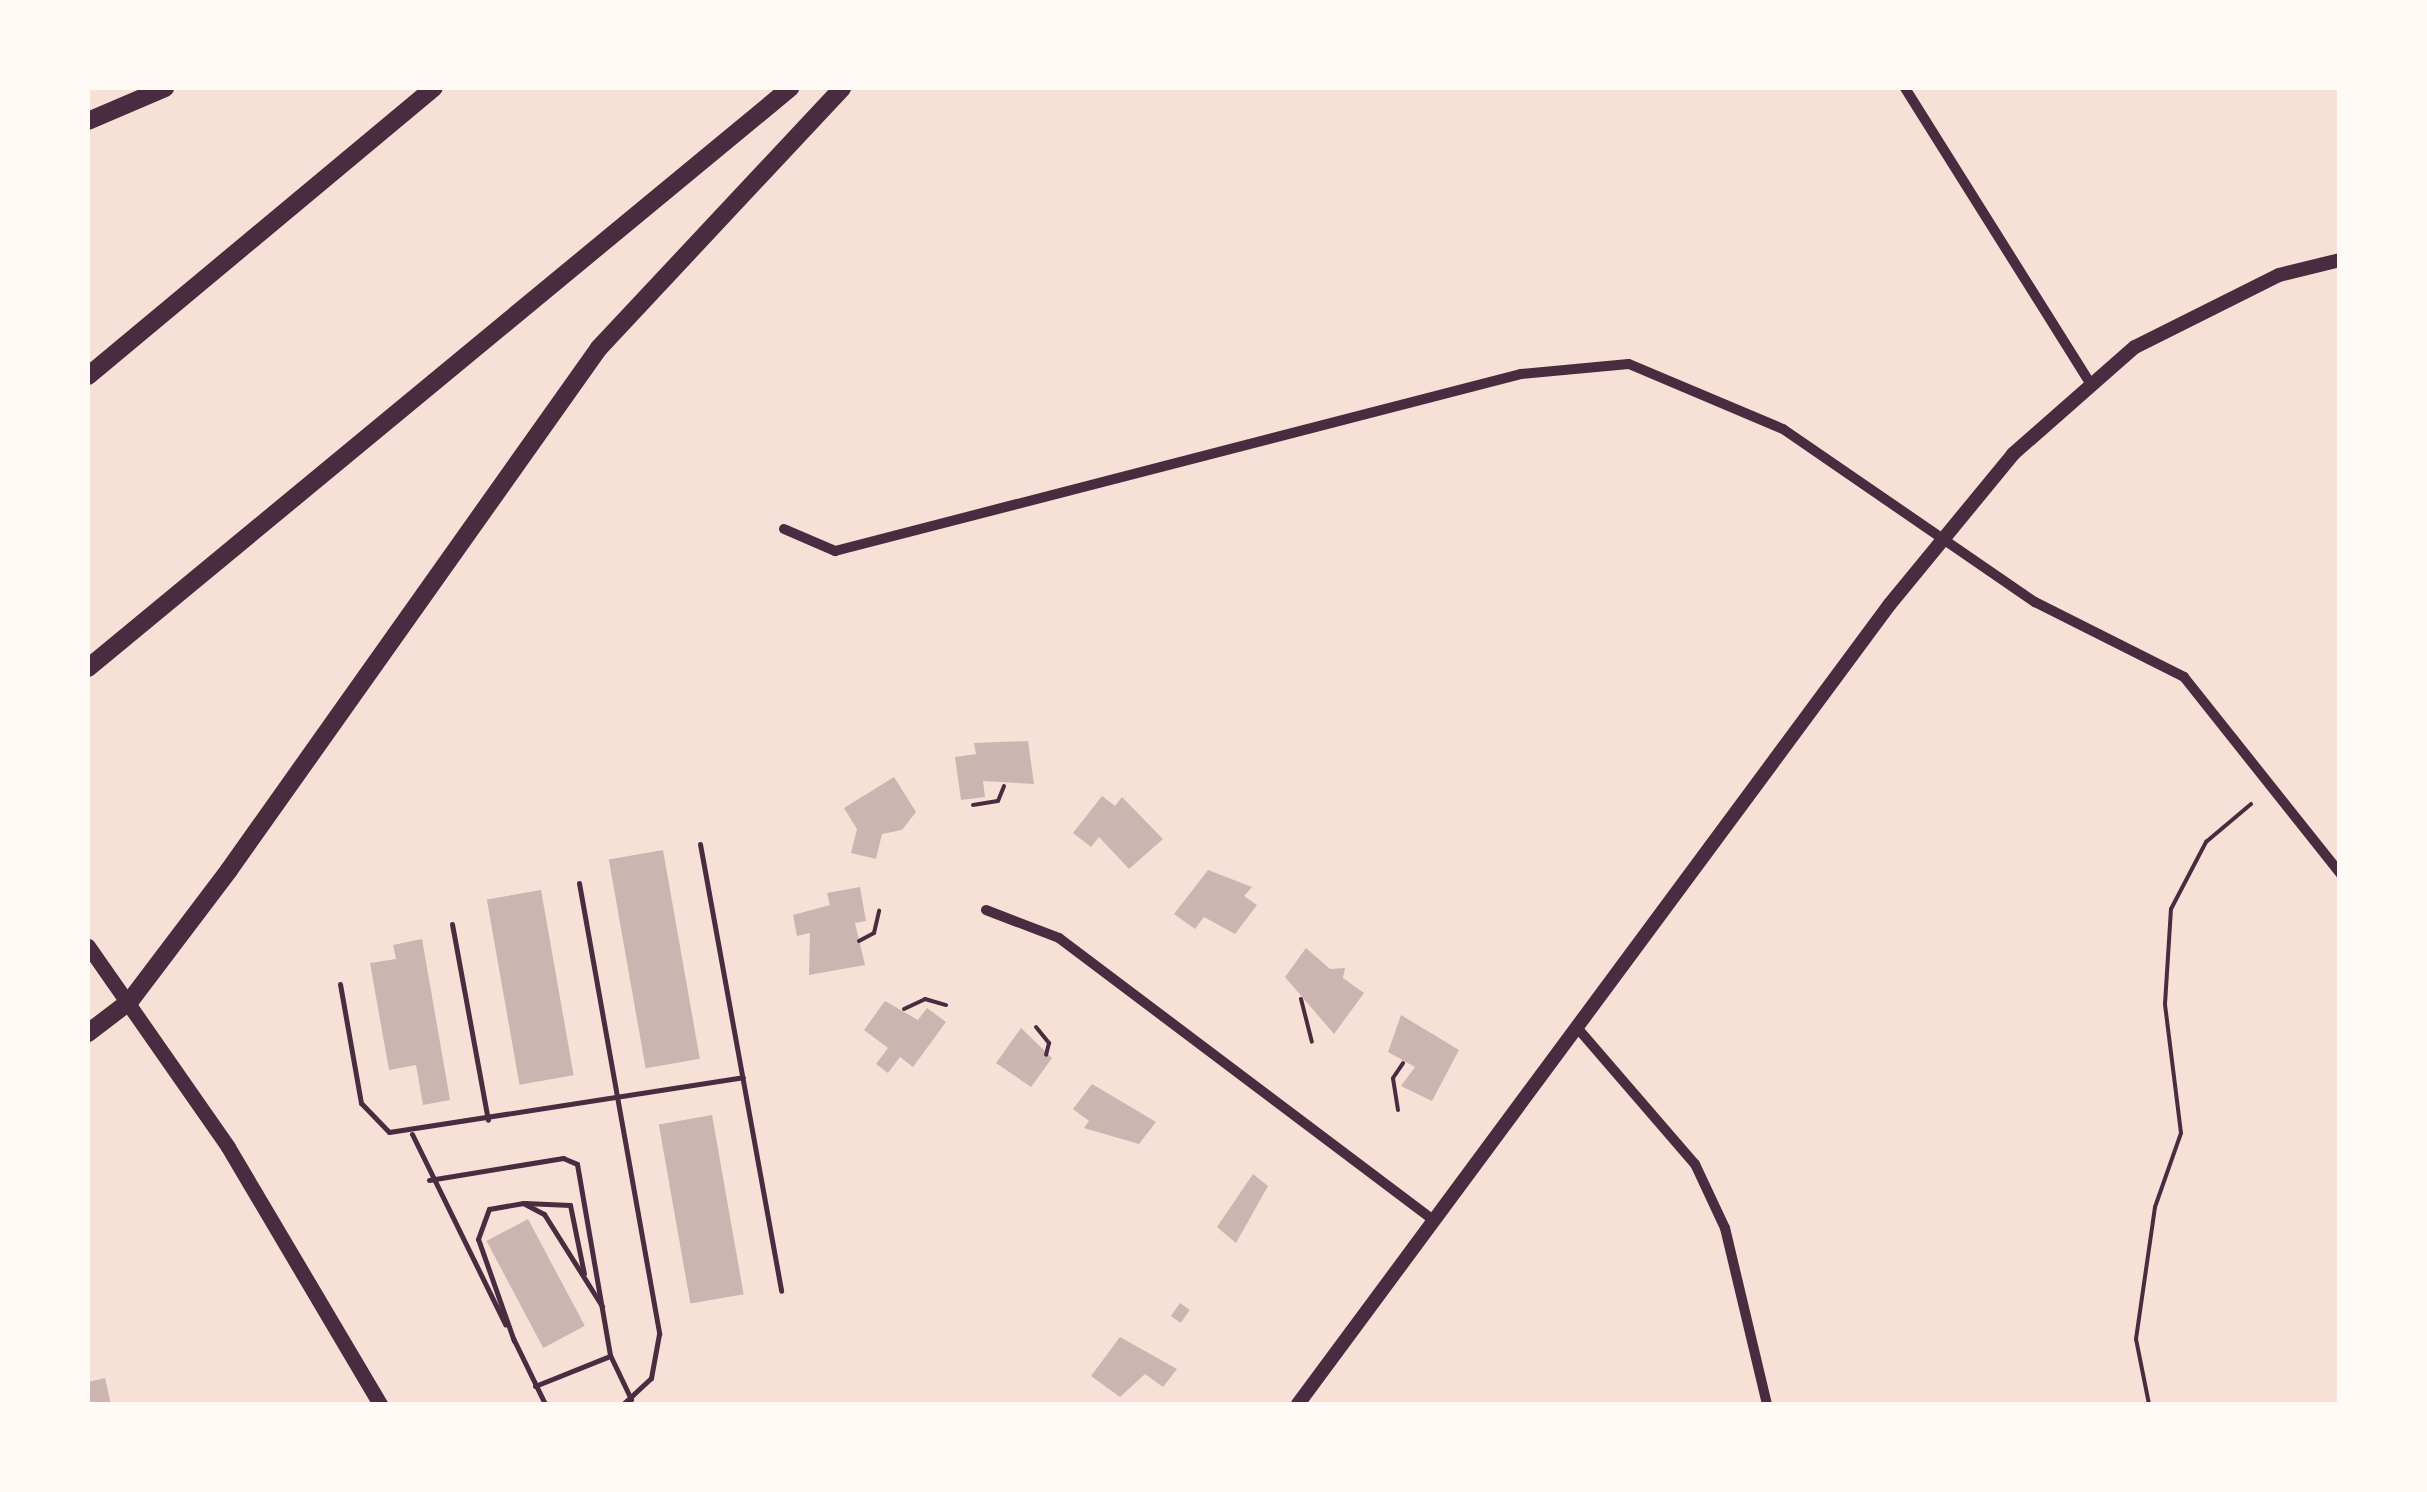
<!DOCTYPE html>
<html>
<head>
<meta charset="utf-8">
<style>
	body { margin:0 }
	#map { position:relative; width:2427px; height:1492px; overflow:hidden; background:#f7e1d7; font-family:"Varela Round",sans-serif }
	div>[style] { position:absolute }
	.building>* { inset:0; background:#ccb4b1; transform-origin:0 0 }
	.path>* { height:4px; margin:-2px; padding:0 2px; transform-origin:2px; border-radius:2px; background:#4a2c40 }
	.service>* { height:5px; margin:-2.5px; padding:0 2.5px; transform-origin:2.5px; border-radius:2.5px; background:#4a2c40 }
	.minor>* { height:10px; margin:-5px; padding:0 5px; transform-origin:5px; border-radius:5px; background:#4a2c40 }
	.secondary>* { height:14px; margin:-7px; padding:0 7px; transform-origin:7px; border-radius:7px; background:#4a2c40 }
	.primary>* { height:15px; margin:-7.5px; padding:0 7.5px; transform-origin:7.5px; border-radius:7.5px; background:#4a2c40 }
	.motorway>* { height:18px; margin:-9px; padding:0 9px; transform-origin:9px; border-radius:9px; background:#4a2c40 }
	span { translate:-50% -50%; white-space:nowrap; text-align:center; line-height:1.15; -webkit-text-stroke:10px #fffaf5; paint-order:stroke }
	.frame { position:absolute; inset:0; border:90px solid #fffaf5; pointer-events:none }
</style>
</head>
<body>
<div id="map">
	<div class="building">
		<i style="clip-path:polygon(1028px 741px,1034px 784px,983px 781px,985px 797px,961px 800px,955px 757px,976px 754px,974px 743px)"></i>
		<i style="clip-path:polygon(894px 777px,916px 812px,902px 830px,882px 834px,876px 859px,851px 853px,857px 829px,844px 808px)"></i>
		<i style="clip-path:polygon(1102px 796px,1115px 806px,1122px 797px,1163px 839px,1129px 869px,1099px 837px,1091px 847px,1073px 833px)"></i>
		<i style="left:663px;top:850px;width:212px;height:55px;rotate:80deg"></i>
		<i style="clip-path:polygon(1208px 870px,1252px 887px,1244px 896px,1257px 905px,1235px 934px,1204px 917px,1195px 929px,1174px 914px)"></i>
		<i style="clip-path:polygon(860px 887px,866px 921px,855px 923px,865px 965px,809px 975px,810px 933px,797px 936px,793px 915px,830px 905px,827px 893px)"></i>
		<i style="left:541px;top:890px;width:188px;height:55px;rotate:80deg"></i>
		<i style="clip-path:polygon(422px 939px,450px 1100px,423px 1105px,416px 1065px,389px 1070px,370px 963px,396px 959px,393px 945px)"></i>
		<i style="clip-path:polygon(1306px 948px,1330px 969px,1345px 968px,1343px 978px,1364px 993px,1334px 1034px,1285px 977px)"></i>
		<i style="clip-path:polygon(885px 1001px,918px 1020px,927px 1008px,946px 1022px,913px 1067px,900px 1057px,888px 1073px,876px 1064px,888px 1048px,864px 1030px)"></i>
		<i style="clip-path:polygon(1401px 1015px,1459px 1050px,1432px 1101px,1401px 1086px,1415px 1067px,1388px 1052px)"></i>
		<i style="clip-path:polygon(1021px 1028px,1052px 1058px,1031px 1087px,996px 1063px)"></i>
		<i style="clip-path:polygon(1092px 1084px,1156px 1122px,1139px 1144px,1084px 1128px,1089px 1121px,1073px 1109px)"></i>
		<i style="left:712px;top:1115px;width:182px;height:54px;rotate:80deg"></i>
		<i style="clip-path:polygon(1253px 1174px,1268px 1186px,1236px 1243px,1217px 1227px)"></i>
		<i style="left:528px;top:1219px;width:121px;height:47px;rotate:62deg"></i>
		<i style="left:1180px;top:1303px;width:12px;height:16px;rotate:35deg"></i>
		<i style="clip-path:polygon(1120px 1337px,1177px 1369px,1163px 1387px,1145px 1374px,1120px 1397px,1091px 1376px)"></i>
		<i style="clip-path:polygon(105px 1378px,111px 1404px,88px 1404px,88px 1382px)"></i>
	</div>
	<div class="path">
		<i style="left:973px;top:805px;width:25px;rotate:-9deg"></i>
		<i style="left:998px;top:801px;width:16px;rotate:-68deg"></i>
		<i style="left:859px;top:941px;width:17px;rotate:-28deg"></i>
		<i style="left:874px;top:933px;width:23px;rotate:-77deg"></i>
		<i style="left:1301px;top:999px;width:44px;rotate:75.7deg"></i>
		<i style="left:904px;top:1009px;width:23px;rotate:-25deg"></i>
		<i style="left:925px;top:999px;width:22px;rotate:16deg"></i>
		<i style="left:1036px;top:1027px;width:21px;rotate:51deg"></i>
		<i style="left:1049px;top:1043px;width:12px;rotate:104deg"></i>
		<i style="left:1398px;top:1110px;width:32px;rotate:-99deg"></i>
		<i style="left:1393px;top:1078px;width:18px;rotate:-56deg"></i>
		<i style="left:2149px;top:1404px;width:66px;rotate:-101.3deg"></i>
		<i style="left:2136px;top:1339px;width:133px;rotate:-81.8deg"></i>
		<i style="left:2155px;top:1207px;width:78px;rotate:-70.6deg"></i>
		<i style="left:2181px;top:1133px;width:130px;rotate:-97.1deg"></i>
		<i style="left:2165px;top:1004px;width:95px;rotate:-86.4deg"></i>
		<i style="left:2171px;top:909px;width:76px;rotate:-62.4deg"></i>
		<i style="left:2206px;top:842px;width:59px;rotate:-40.2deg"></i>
	</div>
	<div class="service">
		<i style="left:700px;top:844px;width:454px;rotate:79.7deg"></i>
		<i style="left:579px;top:883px;width:458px;rotate:79.9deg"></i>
		<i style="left:659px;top:1334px;width:45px;rotate:100.3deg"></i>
		<i style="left:651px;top:1378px;width:38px;rotate:137deg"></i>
		<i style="left:452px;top:924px;width:199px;rotate:79.6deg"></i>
		<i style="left:340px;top:984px;width:121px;rotate:80deg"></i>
		<i style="left:361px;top:1103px;width:40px;rotate:46deg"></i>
		<i style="left:389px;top:1132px;width:358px;rotate:-8.8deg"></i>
		<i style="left:412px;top:1134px;width:212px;rotate:63.9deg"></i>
		<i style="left:429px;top:1180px;width:136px;rotate:-9.3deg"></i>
		<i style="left:563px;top:1158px;width:15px;rotate:23deg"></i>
		<i style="left:577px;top:1164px;width:194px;rotate:80.2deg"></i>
		<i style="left:610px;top:1355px;width:49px;rotate:64.5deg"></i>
		<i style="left:525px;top:1203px;width:45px;rotate:2.5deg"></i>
		<i style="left:570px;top:1205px;width:70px;rotate:78.5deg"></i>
		<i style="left:513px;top:1338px;width:73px;rotate:64.1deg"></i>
		<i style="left:514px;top:1341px;width:108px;rotate:-109.4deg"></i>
		<i style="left:478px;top:1239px;width:32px;rotate:-70deg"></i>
		<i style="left:489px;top:1209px;width:35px;rotate:-10deg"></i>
		<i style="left:523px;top:1203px;width:24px;rotate:28deg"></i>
		<i style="left:544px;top:1214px;width:109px;rotate:57.8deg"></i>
		<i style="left:535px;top:1386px;width:81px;rotate:-21.8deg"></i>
	</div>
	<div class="minor">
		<i style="left:1905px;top:88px;width:350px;rotate:57.9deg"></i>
		<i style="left:784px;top:529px;width:56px;rotate:23.3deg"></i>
		<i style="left:835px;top:551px;width:708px;rotate:-14.47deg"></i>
		<i style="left:1521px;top:374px;width:108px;rotate:-5.3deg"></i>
		<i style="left:1629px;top:364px;width:167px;rotate:22.9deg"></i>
		<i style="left:1783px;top:429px;width:306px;rotate:34.5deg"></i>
		<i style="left:2035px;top:602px;width:167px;rotate:26.7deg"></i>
		<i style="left:2184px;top:677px;width:251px;rotate:51.5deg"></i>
		<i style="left:986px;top:910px;width:78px;rotate:21deg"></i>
		<i style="left:1059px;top:938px;width:467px;rotate:37deg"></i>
		<i style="left:1580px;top:1031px;width:176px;rotate:49.2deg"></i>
		<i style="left:1695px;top:1164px;width:71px;rotate:64.9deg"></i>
		<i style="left:1725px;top:1228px;width:181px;rotate:76.6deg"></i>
	</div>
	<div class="secondary">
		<i style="left:1298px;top:1404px;width:995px;rotate:-53.5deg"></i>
		<i style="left:1890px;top:604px;width:194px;rotate:-50.6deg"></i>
		<i style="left:2013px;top:454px;width:162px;rotate:-41.3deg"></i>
		<i style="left:2135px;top:347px;width:161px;rotate:-26.6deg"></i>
		<i style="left:2279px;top:275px;width:63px;rotate:-13.8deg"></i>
	</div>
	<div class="primary">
		<i style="left:88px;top:946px;width:245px;rotate:55.1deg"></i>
		<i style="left:228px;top:1147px;width:299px;rotate:59.4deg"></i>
	</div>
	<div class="motorway">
		<i style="left:88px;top:121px;width:84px;rotate:-23.2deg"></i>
		<i style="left:88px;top:376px;width:450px;rotate:-39.8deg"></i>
		<i style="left:88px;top:668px;width:911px;rotate:-39.56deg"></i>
		<i style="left:88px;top:1033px;width:53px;rotate:-37.3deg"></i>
		<i style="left:130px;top:1001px;width:164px;rotate:-52.9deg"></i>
		<i style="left:229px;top:870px;width:640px;rotate:-54.67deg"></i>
		<i style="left:599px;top:348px;width:356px;rotate:-46.9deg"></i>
	</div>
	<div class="frame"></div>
</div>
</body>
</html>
